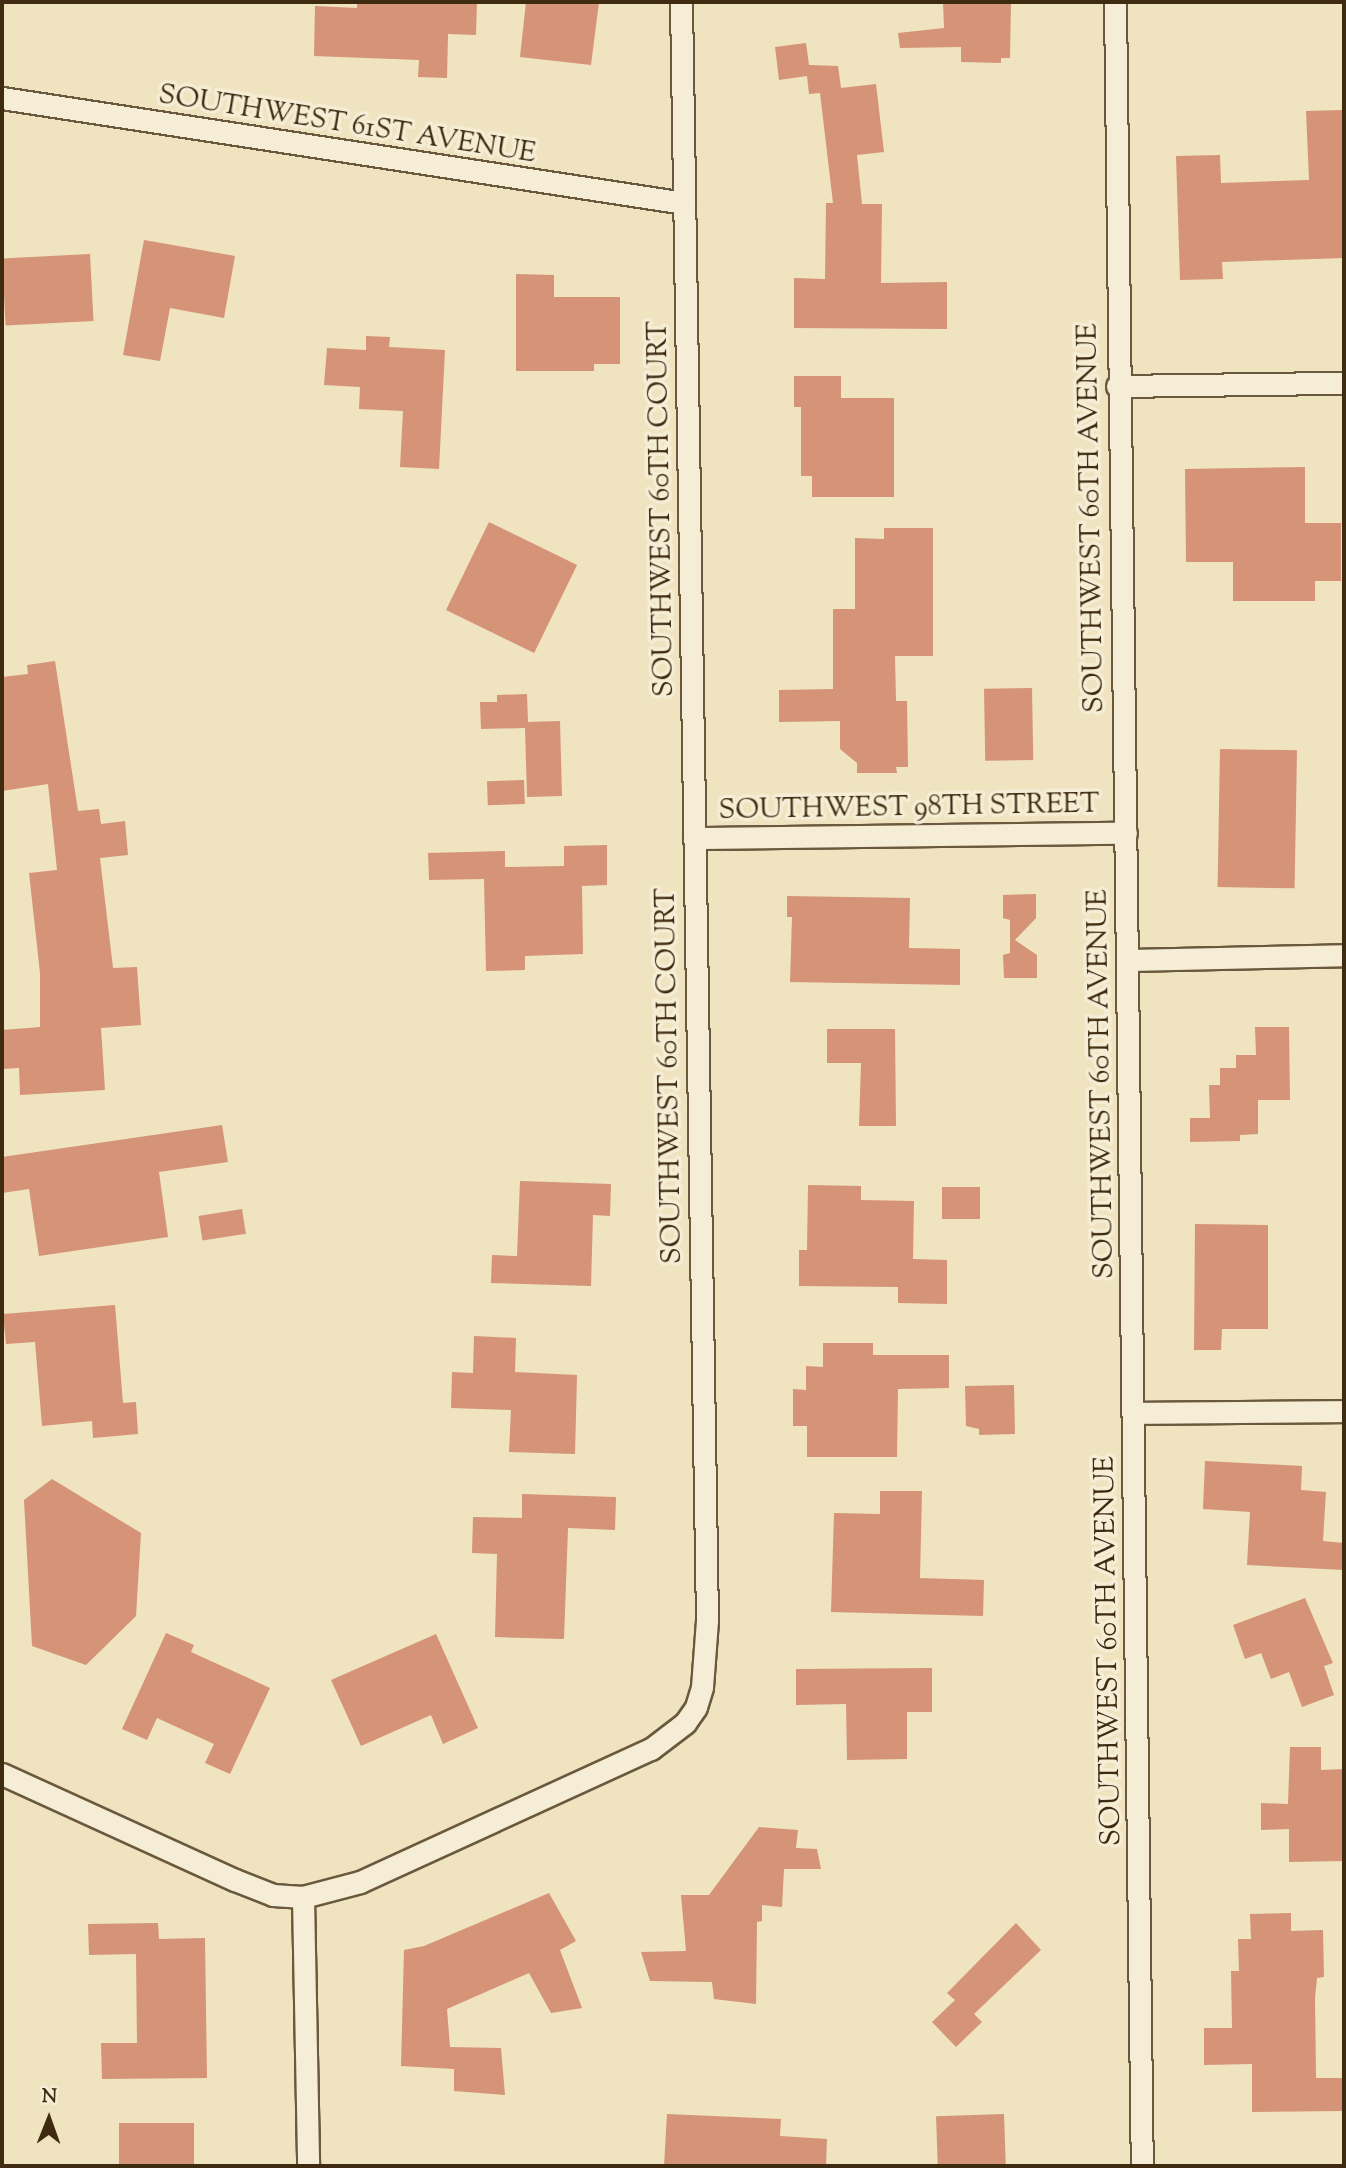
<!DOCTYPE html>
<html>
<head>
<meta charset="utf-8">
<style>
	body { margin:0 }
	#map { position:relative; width:1346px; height:2168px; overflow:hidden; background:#efe3c0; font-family:"Sorts Mill Goudy",serif }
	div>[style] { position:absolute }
	.building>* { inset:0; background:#d59377; transform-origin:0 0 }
	.roads { filter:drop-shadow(2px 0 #6a593c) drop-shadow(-2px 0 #6a593c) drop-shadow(0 2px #6a593c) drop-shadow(0 -2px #6a593c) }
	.street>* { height:21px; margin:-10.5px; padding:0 10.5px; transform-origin:10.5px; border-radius:10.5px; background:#f5edd6 }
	span { translate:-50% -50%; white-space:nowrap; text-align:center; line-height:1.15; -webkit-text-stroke:7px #f5edd6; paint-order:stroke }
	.street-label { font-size:28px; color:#3e2b10 }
	.frame { position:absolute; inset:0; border:4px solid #3e2b10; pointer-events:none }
	.north { position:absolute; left:14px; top:2084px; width:70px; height:70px; -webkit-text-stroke:5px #f5edd6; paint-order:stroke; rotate:1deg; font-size:19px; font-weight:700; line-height:28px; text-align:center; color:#3e2b10 }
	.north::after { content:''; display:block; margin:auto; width:24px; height:32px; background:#3e2b10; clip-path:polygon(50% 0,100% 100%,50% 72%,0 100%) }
</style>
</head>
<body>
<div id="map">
	<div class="building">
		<i style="clip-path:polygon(357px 2px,477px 2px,476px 35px,448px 34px,447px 78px,418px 77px,419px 60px,314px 56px,315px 6px,357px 8px)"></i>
		<i style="clip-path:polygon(526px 2px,599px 2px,591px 65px,520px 57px)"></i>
		<i style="clip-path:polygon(943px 2px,1011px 2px,1010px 58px,1001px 58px,1001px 63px,961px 62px,961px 47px,900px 48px,898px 33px,944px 28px)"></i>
		<i style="clip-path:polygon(806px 43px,809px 65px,838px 66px,841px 88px,876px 84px,884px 152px,857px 155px,862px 204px,882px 204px,881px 283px,947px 282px,947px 329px,794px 328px,794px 278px,825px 279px,826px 203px,833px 203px,820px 93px,809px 94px,807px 76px,779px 80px,775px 47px)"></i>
		<i style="clip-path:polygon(1344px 110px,1344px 258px,1222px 262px,1223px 279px,1180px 280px,1176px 156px,1220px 155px,1221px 183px,1309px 180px,1306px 111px)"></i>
		<i style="clip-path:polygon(144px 240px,235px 256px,224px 318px,170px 308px,160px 361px,123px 355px)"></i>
		<i style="left:90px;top:254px;width:67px;height:88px;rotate:87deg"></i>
		<i style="clip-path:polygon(516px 274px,554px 275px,554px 297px,620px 297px,620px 364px,594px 364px,594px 371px,516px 371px)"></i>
		<i style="clip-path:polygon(366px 336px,390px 337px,389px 347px,445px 350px,439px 469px,400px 467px,403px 411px,359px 409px,360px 387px,324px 385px,327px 348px,366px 350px)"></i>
		<i style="clip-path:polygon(794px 376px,841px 376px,841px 398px,894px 398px,894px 497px,812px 497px,812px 476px,801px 476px,801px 407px,794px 407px)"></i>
		<i style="clip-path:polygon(1305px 467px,1305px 523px,1341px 523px,1341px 581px,1315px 581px,1315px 601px,1233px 601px,1233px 562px,1186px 562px,1185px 469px)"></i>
		<i style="left:489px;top:522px;width:98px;height:98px;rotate:26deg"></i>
		<i style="clip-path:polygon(884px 528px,933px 528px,933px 656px,895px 656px,896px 701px,907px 701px,908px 767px,896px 767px,897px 773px,857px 773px,857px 763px,840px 749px,840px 721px,779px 722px,779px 690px,833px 689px,833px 609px,855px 609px,855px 538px,884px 539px)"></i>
		<i style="clip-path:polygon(55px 661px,78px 811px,99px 809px,101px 824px,125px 821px,128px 855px,100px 858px,113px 968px,137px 967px,141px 1025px,101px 1028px,105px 1090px,20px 1095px,19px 1068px,2px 1069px,2px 1030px,40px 1027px,40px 973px,29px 873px,57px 870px,48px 784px,2px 791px,2px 677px,28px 674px,27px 665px)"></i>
		<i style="left:1032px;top:688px;width:72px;height:48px;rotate:89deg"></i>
		<i style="clip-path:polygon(527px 694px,528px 722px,560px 721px,562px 796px,527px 797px,525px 728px,481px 729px,480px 702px,497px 702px,497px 695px)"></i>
		<i style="left:1220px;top:749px;width:77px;height:138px;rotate:1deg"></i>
		<i style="left:524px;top:780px;width:24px;height:37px;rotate:88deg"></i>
		<i style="clip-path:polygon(607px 845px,607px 885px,582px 886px,583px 954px,525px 956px,525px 970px,486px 971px,484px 879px,429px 880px,428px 853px,505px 851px,505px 867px,564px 866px,564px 846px)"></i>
		<i style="clip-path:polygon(1036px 894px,1036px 918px,1015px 940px,1037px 955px,1037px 978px,1004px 978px,1003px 955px,1010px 953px,1010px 920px,1003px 918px,1003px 895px)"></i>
		<i style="clip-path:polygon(787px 896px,910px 898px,909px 948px,960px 949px,960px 985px,790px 982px,792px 917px,787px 917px)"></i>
		<i style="clip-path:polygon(1255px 1027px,1289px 1027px,1290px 1100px,1258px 1100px,1258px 1134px,1240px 1135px,1240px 1141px,1190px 1142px,1190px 1118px,1210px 1118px,1209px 1085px,1220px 1085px,1220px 1068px,1236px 1068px,1236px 1055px,1256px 1055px)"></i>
		<i style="clip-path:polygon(827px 1029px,895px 1029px,896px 1126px,859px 1126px,861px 1063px,827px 1063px)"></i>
		<i style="clip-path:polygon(222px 1125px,228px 1162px,159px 1172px,168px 1237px,39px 1256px,29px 1189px,2px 1193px,2px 1157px)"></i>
		<i style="clip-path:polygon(520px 1181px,611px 1184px,610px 1216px,593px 1215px,591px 1286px,491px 1283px,492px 1255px,517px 1256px)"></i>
		<i style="clip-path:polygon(808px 1185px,861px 1186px,861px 1200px,914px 1201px,913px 1259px,947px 1260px,947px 1304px,898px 1303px,898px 1287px,799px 1286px,799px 1250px,807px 1250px)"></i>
		<i style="left:942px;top:1187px;width:38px;height:32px"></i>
		<i style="left:242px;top:1209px;width:25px;height:44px;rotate:81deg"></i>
		<i style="clip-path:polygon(1195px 1224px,1268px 1225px,1268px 1329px,1222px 1329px,1221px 1350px,1194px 1350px)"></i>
		<i style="clip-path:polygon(115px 1305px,123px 1403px,136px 1402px,138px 1434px,93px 1438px,92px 1421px,42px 1426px,35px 1342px,6px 1344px,3px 1314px)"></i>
		<i style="clip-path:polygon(474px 1336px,516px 1338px,515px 1372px,577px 1375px,575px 1454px,509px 1452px,511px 1410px,451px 1408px,452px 1372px,473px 1373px)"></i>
		<i style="clip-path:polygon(823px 1343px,873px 1343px,873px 1355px,949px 1355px,949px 1388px,898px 1389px,897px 1457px,807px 1457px,807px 1426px,793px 1426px,793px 1389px,806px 1390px,806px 1366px,823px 1367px)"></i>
		<i style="clip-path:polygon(1014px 1385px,1015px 1434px,979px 1435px,979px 1429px,966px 1426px,965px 1386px)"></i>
		<i style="clip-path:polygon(1205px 1461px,1302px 1466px,1301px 1490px,1326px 1492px,1323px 1541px,1344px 1543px,1344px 1570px,1247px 1565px,1250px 1512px,1203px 1509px)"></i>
		<i style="clip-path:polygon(52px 1479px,141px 1533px,136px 1616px,86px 1665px,32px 1646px,24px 1500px)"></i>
		<i style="clip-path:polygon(880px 1491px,922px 1491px,920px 1578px,984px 1580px,983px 1616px,831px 1612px,834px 1513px,880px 1514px)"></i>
		<i style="clip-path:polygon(522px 1494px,616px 1497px,615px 1530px,568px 1528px,564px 1639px,495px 1637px,497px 1554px,472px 1553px,473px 1517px,522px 1518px)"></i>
		<i style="clip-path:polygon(1305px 1598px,1333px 1663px,1324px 1666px,1334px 1695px,1302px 1707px,1289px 1672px,1271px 1679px,1261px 1653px,1245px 1659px,1233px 1625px)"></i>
		<i style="clip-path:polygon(166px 1633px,194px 1645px,191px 1652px,270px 1688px,230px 1774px,205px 1763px,214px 1744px,157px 1718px,147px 1740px,122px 1729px)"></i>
		<i style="clip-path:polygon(436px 1634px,478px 1728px,443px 1744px,431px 1715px,361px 1746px,331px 1680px)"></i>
		<i style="clip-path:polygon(932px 1668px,932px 1712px,907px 1712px,907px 1759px,847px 1760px,846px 1704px,796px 1705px,796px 1669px)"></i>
		<i style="clip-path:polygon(1290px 1747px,1321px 1747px,1321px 1770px,1344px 1769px,1344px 1861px,1289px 1862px,1289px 1829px,1261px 1830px,1261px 1803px,1288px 1804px)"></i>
		<i style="clip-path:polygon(759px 1827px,798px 1830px,796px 1848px,817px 1849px,821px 1869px,784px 1869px,782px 1907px,762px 1905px,762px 1921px,757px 1922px,756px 2004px,714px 1999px,712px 1982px,650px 1981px,641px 1952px,686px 1951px,681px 1895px,709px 1895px)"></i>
		<i style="clip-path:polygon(549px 1893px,576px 1941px,560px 1950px,582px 2008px,551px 2013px,529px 1973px,447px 2009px,450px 2047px,501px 2048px,505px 2095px,454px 2091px,454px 2069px,401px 2066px,404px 1950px,424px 1946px)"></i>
		<i style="clip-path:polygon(1291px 1913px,1291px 1931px,1323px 1930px,1324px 1977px,1317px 1978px,1315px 1998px,1316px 2078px,1344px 2078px,1344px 2111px,1252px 2112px,1252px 2064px,1204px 2065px,1204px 2028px,1232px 2028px,1231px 1971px,1239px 1971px,1238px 1939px,1251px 1939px,1250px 1914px)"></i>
		<i style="clip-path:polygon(158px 1923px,159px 1939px,205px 1938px,207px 2078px,102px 2079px,101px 2043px,137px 2043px,136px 1954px,89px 1955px,88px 1924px)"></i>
		<i style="clip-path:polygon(1016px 1923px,1041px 1950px,974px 2014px,982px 2022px,956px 2047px,932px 2022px,955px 2000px,947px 1993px)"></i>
		<i style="clip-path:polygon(667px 2114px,781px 2119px,780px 2136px,827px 2139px,826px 2166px,664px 2166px)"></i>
		<i style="left:1004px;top:2114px;width:52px;height:68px;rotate:88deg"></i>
		<i style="left:119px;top:2123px;width:75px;height:43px"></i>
	</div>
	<div class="roads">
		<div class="street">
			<i style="left:1115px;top:2px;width:2164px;rotate:89.29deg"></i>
			<i style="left:2px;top:98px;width:690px;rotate:8.75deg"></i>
			<i style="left:1117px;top:386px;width:227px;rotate:-0.8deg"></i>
			<i style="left:694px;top:838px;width:432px;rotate:-0.7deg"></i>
			<i style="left:1129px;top:960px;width:215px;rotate:-1.3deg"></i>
			<i style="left:1135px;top:1413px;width:209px;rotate:-0.5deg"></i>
			<i style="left:2px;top:1774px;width:256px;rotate:24.5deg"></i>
			<i style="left:235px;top:1880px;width:41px;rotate:21.5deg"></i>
			<i style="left:273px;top:1895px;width:30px;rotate:4deg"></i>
			<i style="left:303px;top:1897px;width:59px;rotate:-14.7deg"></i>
			<i style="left:360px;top:1882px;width:320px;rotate:-24.6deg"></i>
			<i style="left:651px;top:1749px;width:43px;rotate:-37.4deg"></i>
			<i style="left:685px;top:1723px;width:19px;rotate:-55deg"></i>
			<i style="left:696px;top:1707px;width:21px;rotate:-73deg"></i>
			<i style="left:702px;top:1687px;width:67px;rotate:-85.7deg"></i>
			<i style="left:707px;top:1620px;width:1618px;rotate:-90.92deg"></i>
			<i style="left:303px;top:1897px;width:269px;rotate:88.9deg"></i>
		</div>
	</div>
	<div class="street-label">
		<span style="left:347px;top:125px;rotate:9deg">SOUTHWEST 61ST AVENUE</span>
		<span style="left:662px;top:509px;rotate:-91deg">SOUTHWEST 60TH COURT</span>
		<span style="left:1092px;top:518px;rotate:-91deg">SOUTHWEST 60TH AVENUE</span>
		<span style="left:909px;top:808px;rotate:-1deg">SOUTHWEST 98TH STREET</span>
		<span style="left:670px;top:1076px;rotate:-91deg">SOUTHWEST 60TH COURT</span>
		<span style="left:1102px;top:1084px;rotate:-91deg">SOUTHWEST 60TH AVENUE</span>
		<span style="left:1109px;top:1651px;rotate:-91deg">SOUTHWEST 60TH AVENUE</span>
	</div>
	<div class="frame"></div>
	<div class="north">N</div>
</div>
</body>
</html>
